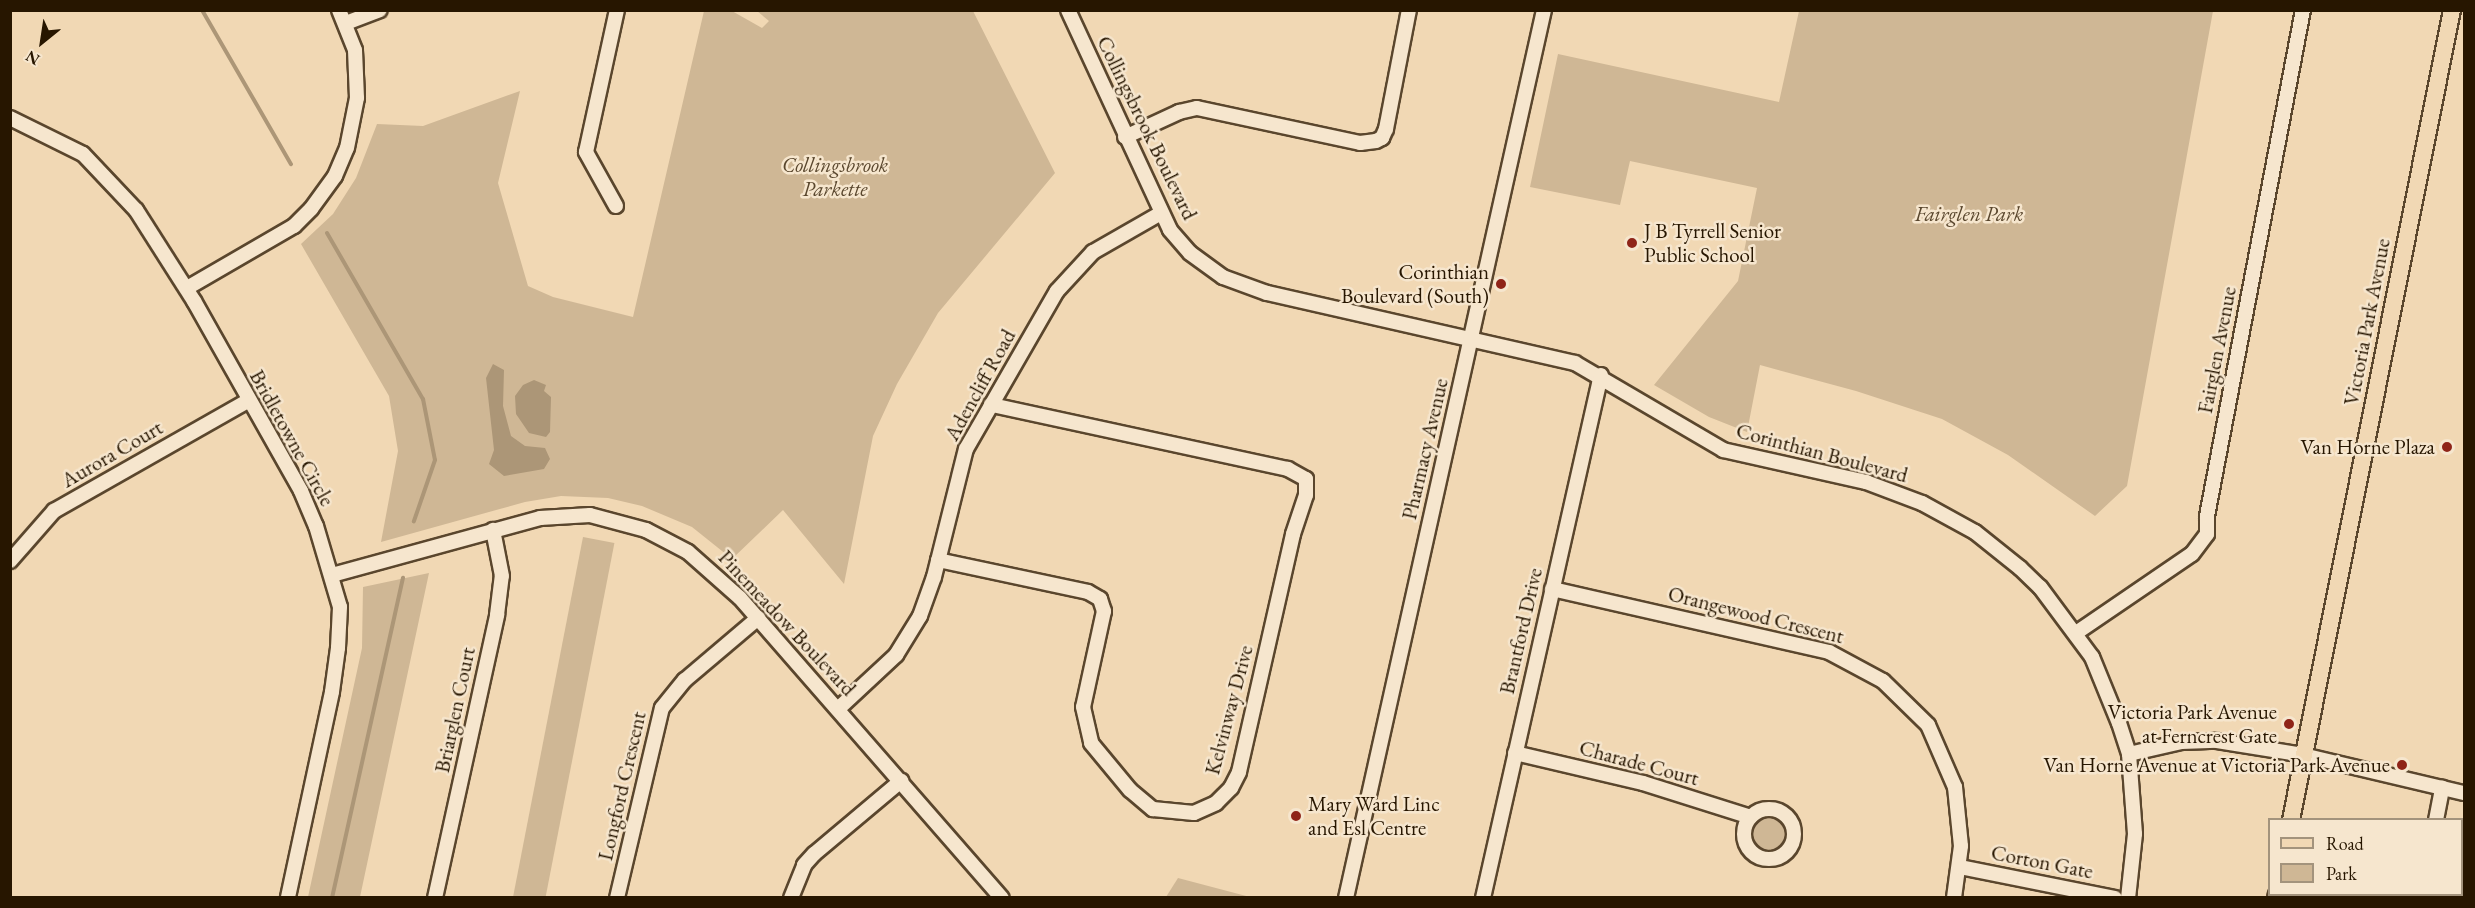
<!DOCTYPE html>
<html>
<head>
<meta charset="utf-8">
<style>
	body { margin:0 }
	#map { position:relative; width:2475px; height:908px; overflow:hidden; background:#f1d8b4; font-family:"EB Garamond",serif }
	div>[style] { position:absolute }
	.green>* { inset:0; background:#cfb795; transform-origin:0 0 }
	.round { border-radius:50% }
	.water>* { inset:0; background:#ac9677 }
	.stream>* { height:4px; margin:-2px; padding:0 2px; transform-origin:2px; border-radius:2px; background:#ac9677 }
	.roads { filter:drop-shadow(2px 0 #5a462d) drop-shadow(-2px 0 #5a462d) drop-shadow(0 2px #5a462d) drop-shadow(0 -2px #5a462d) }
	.minor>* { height:14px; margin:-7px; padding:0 7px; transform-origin:7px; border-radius:7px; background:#f6e6ce }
	.minor>.ring { margin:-7px; padding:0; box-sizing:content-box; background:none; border:14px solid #f6e6ce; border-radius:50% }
	.major>* { height:16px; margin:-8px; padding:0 8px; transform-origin:8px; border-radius:8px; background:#f1d8b4 }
	.dots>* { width:16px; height:16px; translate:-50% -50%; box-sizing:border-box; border:3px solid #f6e6ce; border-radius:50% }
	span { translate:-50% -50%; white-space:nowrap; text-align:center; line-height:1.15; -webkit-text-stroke:5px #f6e6ce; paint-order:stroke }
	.street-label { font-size:21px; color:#271600 }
	.park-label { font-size:21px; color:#59462d; font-style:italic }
	.poi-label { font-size:21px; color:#271600 }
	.left { translate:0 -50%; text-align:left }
	.right { translate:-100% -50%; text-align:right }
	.frame { position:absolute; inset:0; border:12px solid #271600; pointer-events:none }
	.legend { position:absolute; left:2268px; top:818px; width:195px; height:78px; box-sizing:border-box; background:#f6e6ce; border:2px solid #a3937c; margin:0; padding:8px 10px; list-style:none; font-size:18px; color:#271600 }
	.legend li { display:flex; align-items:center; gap:12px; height:30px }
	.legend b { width:30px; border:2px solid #a3937c }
	.north { position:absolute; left:12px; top:12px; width:60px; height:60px; -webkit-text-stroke:4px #f6e6ce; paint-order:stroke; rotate:210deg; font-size:16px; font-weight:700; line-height:24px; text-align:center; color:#271600 }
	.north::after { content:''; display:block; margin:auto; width:21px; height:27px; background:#271600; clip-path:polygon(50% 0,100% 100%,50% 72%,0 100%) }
</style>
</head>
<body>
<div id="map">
	<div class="green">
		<i style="clip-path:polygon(704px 11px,732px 11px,762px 28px,769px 21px,757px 11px,973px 11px,1055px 173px,938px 313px,897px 384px,873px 436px,844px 584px,783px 510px,732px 559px,692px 527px,642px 506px,608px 498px,561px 496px,525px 502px,381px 542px,398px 451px,389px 396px,301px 244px,333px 214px,356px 178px,377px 124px,423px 126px,520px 91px,498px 183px,528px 286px,553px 297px,633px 317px)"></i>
		<i style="clip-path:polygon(1799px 11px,2213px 11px,2127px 486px,2095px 516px,2008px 455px,1942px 419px,1856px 391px,1760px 365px,1747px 432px,1709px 417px,1654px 385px,1738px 281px,1757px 188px,1630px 161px,1620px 205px,1530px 187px,1558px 54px,1779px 102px)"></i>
		<i style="left:583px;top:537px;width:32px;height:368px;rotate:11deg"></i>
		<i style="clip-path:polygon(429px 573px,360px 897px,308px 897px,362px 648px,363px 587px)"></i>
		<i class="round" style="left:1753px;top:818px;width:32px;height:32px"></i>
		<i style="clip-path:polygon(1178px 878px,1250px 897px,1166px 897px)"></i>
	</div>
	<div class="water">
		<i style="clip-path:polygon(493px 364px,504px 370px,503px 406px,511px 436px,525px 446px,545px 448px,550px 459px,544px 469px,504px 476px,489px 464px,494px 450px,486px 378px)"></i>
		<i style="clip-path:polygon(534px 380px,546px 385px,544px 391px,551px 397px,550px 432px,546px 437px,529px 433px,516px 414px,515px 396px,523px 385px)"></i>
	</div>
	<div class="stream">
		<i style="left:202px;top:10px;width:178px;rotate:60deg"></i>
		<i style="left:327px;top:233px;width:192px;rotate:60deg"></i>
		<i style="left:423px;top:399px;width:62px;rotate:78.9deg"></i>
		<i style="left:435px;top:460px;width:65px;rotate:109deg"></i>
		<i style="left:332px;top:898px;width:328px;rotate:-77.5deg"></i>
	</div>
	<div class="roads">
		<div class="minor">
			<i style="left:1068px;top:10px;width:242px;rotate:65.1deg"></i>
			<i style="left:1170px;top:230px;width:30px;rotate:49deg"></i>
			<i style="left:1190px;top:253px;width:41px;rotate:36deg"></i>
			<i style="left:1223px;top:277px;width:47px;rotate:20deg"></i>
			<i style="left:1267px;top:293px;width:316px;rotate:12.8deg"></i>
			<i style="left:1575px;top:363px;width:172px;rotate:30.4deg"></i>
			<i style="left:1723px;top:450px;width:147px;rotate:12.6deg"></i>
			<i style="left:1866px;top:482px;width:60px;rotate:20.6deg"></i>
			<i style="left:1922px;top:503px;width:60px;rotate:28.7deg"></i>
			<i style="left:1975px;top:532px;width:58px;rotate:38.7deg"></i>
			<i style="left:2020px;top:568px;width:28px;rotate:44deg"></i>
			<i style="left:2040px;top:587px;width:87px;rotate:53.4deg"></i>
			<i style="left:2092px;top:657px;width:71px;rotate:67.8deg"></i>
			<i style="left:2119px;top:723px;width:33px;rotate:72deg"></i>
			<i style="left:2129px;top:754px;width:80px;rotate:85.7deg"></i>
			<i style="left:2135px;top:834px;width:64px;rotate:96.2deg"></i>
			<i style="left:346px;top:23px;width:36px;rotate:-21deg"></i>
			<i style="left:10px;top:118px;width:81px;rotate:26.3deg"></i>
			<i style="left:83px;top:154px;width:77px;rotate:46.6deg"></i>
			<i style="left:136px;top:210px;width:108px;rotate:57.5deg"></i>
			<i style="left:194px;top:301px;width:218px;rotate:60.6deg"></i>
			<i style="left:301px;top:491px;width:38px;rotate:67deg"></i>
			<i style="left:316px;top:526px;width:84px;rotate:73.5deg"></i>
			<i style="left:340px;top:607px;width:41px;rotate:92.8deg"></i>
			<i style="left:338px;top:648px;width:44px;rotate:97.8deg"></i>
			<i style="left:332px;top:692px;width:211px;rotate:102.1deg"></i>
			<i style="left:1125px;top:137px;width:60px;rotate:-24.8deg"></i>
			<i style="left:1179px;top:112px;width:18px;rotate:-13deg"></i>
			<i style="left:1197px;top:108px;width:167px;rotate:12.1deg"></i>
			<i style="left:1360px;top:143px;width:16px;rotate:-7deg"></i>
			<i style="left:1376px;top:141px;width:7px;rotate:-27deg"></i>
			<i style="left:1382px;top:138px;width:10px;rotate:-66deg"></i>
			<i style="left:1386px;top:129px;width:121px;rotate:-79.1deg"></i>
			<i style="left:616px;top:206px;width:62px;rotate:-119.1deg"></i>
			<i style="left:586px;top:152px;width:145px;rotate:-77.7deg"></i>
			<i style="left:187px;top:288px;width:124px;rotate:-30.1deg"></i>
			<i style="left:294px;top:226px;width:24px;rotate:-45deg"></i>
			<i style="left:311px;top:209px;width:41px;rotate:-54deg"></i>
			<i style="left:335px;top:176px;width:30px;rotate:-67deg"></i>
			<i style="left:347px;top:148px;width:51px;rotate:-78.7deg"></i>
			<i style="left:357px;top:98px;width:48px;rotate:-92.4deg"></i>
			<i style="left:355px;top:50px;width:43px;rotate:-111.8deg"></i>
			<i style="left:938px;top:560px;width:153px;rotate:12deg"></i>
			<i style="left:1088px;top:592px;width:14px;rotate:30deg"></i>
			<i style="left:1100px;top:599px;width:13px;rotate:72deg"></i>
			<i style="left:1104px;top:611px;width:98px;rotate:102.3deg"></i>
			<i style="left:1083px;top:707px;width:37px;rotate:77deg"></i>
			<i style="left:1091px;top:743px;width:61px;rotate:50.3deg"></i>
			<i style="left:1130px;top:790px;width:30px;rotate:40deg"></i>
			<i style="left:1153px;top:809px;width:41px;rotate:5.6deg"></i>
			<i style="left:1194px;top:813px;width:24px;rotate:-24deg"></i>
			<i style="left:1216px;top:803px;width:21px;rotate:-45deg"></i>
			<i style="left:1231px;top:788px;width:18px;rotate:-63deg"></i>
			<i style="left:1239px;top:772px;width:244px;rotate:-77.2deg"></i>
			<i style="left:1293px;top:534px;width:41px;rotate:-71.6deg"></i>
			<i style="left:1306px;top:495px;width:16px;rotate:-90deg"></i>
			<i style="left:1306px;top:479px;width:21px;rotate:-151deg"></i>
			<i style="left:1288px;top:469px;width:304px;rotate:-167.8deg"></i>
			<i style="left:10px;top:561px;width:67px;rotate:-48.7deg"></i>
			<i style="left:54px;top:511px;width:223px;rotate:-29.6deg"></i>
			<i style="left:332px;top:575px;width:216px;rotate:-15.3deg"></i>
			<i style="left:540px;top:518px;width:50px;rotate:-3.4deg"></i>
			<i style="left:590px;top:515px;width:58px;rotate:15deg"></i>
			<i style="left:646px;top:530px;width:47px;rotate:27.6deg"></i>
			<i style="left:688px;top:552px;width:69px;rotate:41.5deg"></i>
			<i style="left:740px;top:598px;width:398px;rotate:48.9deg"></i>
			<i style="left:1552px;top:589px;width:284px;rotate:12.8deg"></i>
			<i style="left:1829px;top:652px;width:61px;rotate:28.2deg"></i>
			<i style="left:1883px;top:681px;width:63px;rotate:44.4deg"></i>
			<i style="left:1928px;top:725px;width:68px;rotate:66.5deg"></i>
			<i style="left:1955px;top:787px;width:59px;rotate:84.2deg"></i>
			<i style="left:1961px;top:846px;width:52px;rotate:97.7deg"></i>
			<i style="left:2076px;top:633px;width:140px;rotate:-34.3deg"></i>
			<i style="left:2192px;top:554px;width:25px;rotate:-53deg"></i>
			<i style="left:2207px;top:534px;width:18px;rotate:-90deg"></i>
			<i style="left:2207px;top:516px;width:515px;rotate:-79.26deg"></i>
			<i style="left:839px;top:708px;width:78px;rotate:-42.9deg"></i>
			<i style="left:896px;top:655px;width:46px;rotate:-58.4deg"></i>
			<i style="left:920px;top:616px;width:41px;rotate:-70.3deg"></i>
			<i style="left:934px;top:577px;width:132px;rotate:-76deg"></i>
			<i style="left:966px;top:449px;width:182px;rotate:-60.1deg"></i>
			<i style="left:1057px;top:291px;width:53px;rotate:-47.3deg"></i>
			<i style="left:1093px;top:252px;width:78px;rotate:-29.8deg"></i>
			<i style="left:1515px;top:753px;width:131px;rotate:13.2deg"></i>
			<i style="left:1643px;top:783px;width:113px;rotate:17.5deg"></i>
			<i style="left:2129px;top:754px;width:53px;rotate:-13deg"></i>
			<i style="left:2181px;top:742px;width:36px;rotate:-2deg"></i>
			<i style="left:2217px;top:741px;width:87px;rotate:9.2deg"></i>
			<i style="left:2303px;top:755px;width:165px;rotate:13.3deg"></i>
			<i class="ring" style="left:1744px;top:809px;width:36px;height:36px"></i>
			<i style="left:2436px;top:820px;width:33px;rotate:-79deg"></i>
			<i style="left:1960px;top:867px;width:158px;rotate:11.3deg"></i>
			<i style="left:435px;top:898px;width:290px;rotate:-77.6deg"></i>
			<i style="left:497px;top:615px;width:39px;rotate:-83deg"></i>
			<i style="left:502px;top:576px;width:47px;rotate:-101.1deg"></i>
			<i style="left:617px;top:898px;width:195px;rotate:-76.7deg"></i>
			<i style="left:662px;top:708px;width:36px;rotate:-51deg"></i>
			<i style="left:685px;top:680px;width:96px;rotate:-40.3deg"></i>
			<i style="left:791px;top:898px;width:35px;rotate:-68deg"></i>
			<i style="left:804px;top:865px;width:15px;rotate:-48deg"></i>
			<i style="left:814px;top:854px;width:114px;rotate:-40deg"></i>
			<i style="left:1346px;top:898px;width:910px;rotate:-77.43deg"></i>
			<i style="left:1483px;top:898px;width:536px;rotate:-77.29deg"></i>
			<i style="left:2420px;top:898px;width:4px;rotate:-76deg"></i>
		</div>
		<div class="major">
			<i style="left:2291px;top:820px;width:826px;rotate:-78.76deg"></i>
			<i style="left:2276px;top:898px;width:4px;rotate:-76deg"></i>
		</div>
	</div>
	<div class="dots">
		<i style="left:1632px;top:243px;background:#8f2418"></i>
		<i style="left:1501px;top:284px;background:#8f2418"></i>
		<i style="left:2447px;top:447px;background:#8f2418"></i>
		<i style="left:2289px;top:724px;background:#8f2418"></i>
		<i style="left:2402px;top:765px;background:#8f2418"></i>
		<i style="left:1296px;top:816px;background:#8f2418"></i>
	</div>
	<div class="street-label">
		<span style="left:1147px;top:128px;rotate:64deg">Collingsbrook Boulevard</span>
		<span style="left:2367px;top:322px;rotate:-79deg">Victoria Park Avenue</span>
		<span style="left:2217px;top:350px;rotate:-79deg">Fairglen Avenue</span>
		<span style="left:980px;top:385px;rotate:-61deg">Adencliff Road</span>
		<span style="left:292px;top:438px;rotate:61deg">Bridletowne Circle</span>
		<span style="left:1425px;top:449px;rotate:-77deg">Pharmacy Avenue</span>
		<span style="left:1822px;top:453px;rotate:15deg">Corinthian Boulevard</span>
		<span style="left:112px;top:454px;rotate:-30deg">Aurora Court</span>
		<span style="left:1756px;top:615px;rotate:14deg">Orangewood Crescent</span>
		<span style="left:787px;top:623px;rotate:47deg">Pinemeadow Boulevard</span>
		<span style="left:1521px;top:631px;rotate:-77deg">Brantford Drive</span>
		<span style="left:455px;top:710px;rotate:-78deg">Briarglen Court</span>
		<span style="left:1229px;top:710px;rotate:-75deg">Kelvinway Drive</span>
		<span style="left:1639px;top:763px;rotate:15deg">Charade Court</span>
		<span style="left:622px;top:786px;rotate:-77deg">Longford Crescent</span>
		<span style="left:2042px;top:862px;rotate:11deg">Corton Gate</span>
	</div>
	<div class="park-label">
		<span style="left:835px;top:177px">Collingsbrook<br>Parkette</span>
		<span style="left:1969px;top:214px">Fairglen Park</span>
	</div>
	<div class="poi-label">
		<span class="left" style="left:1644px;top:243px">J B Tyrrell Senior<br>Public School</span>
		<span class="right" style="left:1489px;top:284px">Corinthian<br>Boulevard (South)</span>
		<span class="right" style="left:2435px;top:447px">Van Horne Plaza</span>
		<span class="right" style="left:2277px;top:724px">Victoria Park Avenue<br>at Ferncrest Gate</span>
		<span class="right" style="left:2390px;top:765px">Van Horne Avenue at Victoria Park Avenue</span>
		<span class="left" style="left:1308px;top:816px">Mary Ward Linc<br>and Esl Centre</span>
	</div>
	<div class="frame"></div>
	<ul class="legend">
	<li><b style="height:8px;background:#f1d8b4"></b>Road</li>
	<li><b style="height:16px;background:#cfb795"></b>Park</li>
	</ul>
	<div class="north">N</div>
</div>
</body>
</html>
